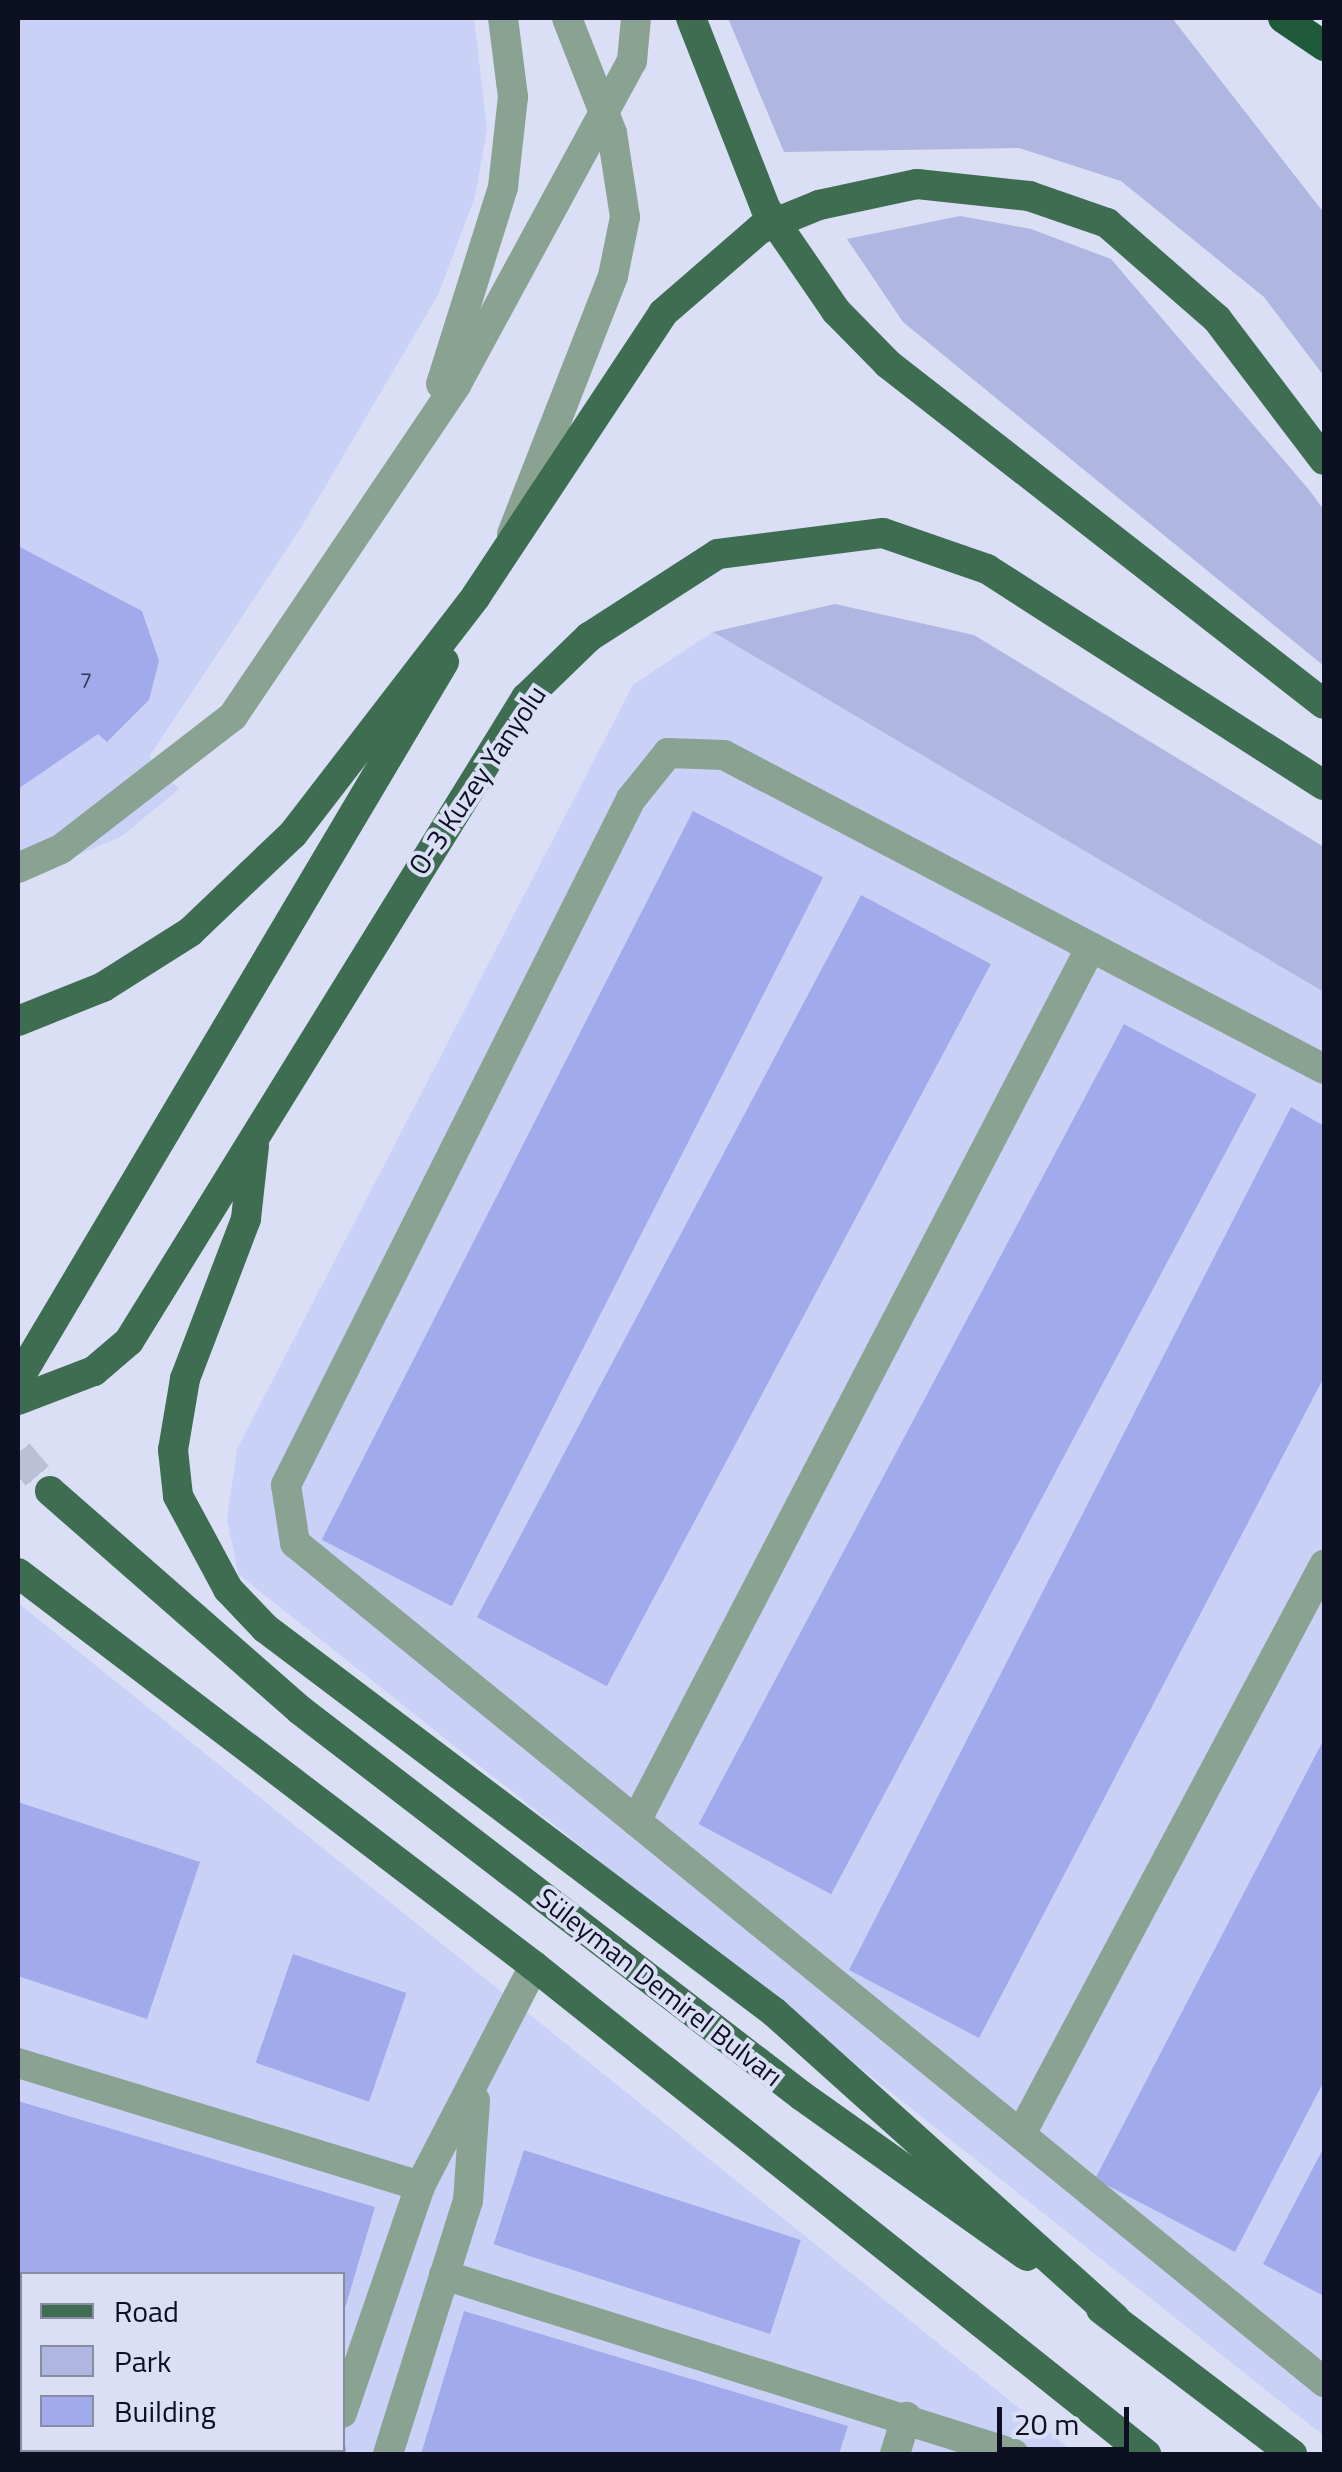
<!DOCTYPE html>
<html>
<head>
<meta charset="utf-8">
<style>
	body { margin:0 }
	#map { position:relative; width:1342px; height:2472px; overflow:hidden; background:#dadff6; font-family:"Titillium Web",sans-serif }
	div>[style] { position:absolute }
	.built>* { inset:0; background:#cad1f7 }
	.green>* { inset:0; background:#afb6e0 }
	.building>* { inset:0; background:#a1abeb; transform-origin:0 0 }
	.major-tunnel>* { height:30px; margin-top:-15px; transform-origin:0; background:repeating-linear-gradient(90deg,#bbc0d6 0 30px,transparent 0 45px) }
	.minor>* { height:30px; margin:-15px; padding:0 15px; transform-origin:15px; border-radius:15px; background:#89a292 }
	.major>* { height:30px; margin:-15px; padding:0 15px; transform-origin:15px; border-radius:15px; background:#3e6d52 }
	.highway>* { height:30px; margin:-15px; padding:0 15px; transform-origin:15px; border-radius:15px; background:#1f5a3b }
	span { translate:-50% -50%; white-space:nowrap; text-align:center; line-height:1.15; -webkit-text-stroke:8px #dadff6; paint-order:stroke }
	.number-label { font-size:22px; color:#323654 }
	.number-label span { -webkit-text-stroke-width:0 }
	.street-label { font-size:28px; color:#0d0f22 }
	.frame { position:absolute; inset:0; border:20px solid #0d0f22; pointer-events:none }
	.legend { position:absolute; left:20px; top:2272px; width:325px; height:180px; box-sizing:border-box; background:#dadff6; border:2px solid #888ca1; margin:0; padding:12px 18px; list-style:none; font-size:30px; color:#0d0f22 }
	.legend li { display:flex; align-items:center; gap:20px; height:50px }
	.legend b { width:50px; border:2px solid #888ca1 }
	.scale { position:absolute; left:997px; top:2407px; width:132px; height:45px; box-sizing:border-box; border:5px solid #0d0f22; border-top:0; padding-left:12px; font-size:30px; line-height:35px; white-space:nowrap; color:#0d0f22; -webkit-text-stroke:8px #dadff6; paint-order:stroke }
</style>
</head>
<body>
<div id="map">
	<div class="built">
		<i style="clip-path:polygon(18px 18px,474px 18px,487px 129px,475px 197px,438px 295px,302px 526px,149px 757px,179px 789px,122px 836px,18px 881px)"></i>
		<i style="clip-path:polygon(713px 632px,1324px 992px,1324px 2436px,238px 1574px,227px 1518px,237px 1449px,633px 685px)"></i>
		<i style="clip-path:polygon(evenodd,18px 1603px,1076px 2454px,18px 2454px,18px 1603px,22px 2274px,342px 2274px,342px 2450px,22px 2450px,22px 2274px)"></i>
	</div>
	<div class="green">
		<i style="clip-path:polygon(728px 18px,1172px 18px,1324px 213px,1324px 376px,1264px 297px,1121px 181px,1019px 148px,784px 152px)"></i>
		<i style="clip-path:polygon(960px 216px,1031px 229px,1111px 259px,1310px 491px,1324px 510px,1324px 666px,903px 322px,847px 239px)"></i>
		<i style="clip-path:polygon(835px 604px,974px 635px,1324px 847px,1324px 992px,713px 632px)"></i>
	</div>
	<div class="building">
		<i style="clip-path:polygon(18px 546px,142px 611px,159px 661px,149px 700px,107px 742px,98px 734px,18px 789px)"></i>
		<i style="left:693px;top:811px;width:146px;height:818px;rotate:27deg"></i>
		<i style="left:861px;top:895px;width:147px;height:818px;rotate:28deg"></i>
		<i style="left:1124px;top:1024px;width:150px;height:906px;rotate:28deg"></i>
		<i style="clip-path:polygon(1291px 1107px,1324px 1126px,1324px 1377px,979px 2038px,849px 1970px)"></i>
		<i style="clip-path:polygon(1324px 1739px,1324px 2081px,1235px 2252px,1095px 2179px)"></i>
		<i style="clip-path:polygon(18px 1802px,200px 1862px,147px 2019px,18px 1976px)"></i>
		<i style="left:293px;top:1954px;width:120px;height:115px;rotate:19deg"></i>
		<i style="clip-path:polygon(18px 2101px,375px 2207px,343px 2315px,342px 2274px,22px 2274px,18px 2308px)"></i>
		<i style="clip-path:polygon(1324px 2147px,1324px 2296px,1263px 2264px)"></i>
		<i style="left:524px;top:2150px;width:291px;height:99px;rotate:18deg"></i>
		<i style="clip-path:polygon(464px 2311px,848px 2426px,839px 2454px,421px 2454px)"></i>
		<i style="clip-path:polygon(18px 2385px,22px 2450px,249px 2454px,18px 2454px)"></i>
	</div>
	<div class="major-tunnel">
		<i style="left:18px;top:1453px;width:50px;rotate:49.9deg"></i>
	</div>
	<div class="minor">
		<i style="left:441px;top:384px;width:207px;rotate:-72.5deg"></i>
		<i style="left:503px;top:187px;width:91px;rotate:-83.7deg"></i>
		<i style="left:513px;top:97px;width:80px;rotate:-97.2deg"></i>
		<i style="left:512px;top:534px;width:277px;rotate:-68.6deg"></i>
		<i style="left:613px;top:276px;width:60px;rotate:-78.5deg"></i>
		<i style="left:625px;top:217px;width:85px;rotate:-98.8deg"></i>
		<i style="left:612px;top:133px;width:123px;rotate:-111.4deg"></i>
		<i style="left:18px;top:868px;width:47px;rotate:-23.8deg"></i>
		<i style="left:61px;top:849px;width:217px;rotate:-37.7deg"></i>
		<i style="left:233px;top:716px;width:399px;rotate:-56deg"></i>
		<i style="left:456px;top:385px;width:369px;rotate:-61.5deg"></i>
		<i style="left:632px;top:61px;width:43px;rotate:-84.7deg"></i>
		<i style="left:1324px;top:1069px;width:677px;rotate:-152.38deg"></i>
		<i style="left:724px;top:755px;width:56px;rotate:-178deg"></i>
		<i style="left:668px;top:753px;width:59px;rotate:128.8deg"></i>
		<i style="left:631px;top:799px;width:768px;rotate:116.7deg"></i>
		<i style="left:286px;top:1485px;width:59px;rotate:81.2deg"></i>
		<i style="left:295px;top:1543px;width:1328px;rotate:39.19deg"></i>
		<i style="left:636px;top:1821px;width:985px;rotate:-62.5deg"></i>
		<i style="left:18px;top:2063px;width:420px;rotate:17deg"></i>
		<i style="left:1021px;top:2134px;width:645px;rotate:-61.96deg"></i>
		<i style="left:444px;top:2275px;width:597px;rotate:17.43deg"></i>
		<i style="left:18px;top:2344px;width:4px;rotate:27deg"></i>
		<i style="left:342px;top:2413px;width:240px;rotate:-71deg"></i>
		<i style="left:420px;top:2186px;width:248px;rotate:-62.6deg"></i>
		<i style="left:329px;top:2454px;width:4px;rotate:-63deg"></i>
		<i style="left:388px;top:2454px;width:265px;rotate:-72.5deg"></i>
		<i style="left:468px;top:2201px;width:101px;rotate:-86deg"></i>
		<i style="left:895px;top:2454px;width:39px;rotate:-73deg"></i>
	</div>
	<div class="major">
		<i style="left:691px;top:18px;width:205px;rotate:68.6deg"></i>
		<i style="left:766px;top:209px;width:124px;rotate:55.5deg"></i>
		<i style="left:836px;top:311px;width:74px;rotate:45.5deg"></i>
		<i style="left:888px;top:364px;width:553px;rotate:37.95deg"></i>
		<i style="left:18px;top:1021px;width:92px;rotate:-21.8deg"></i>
		<i style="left:103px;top:987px;width:103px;rotate:-32.3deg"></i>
		<i style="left:190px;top:932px;width:142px;rotate:-43.6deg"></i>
		<i style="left:293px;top:834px;width:300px;rotate:-52.4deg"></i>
		<i style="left:476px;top:596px;width:339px;rotate:-56.5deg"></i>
		<i style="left:663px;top:313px;width:128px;rotate:-40.9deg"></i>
		<i style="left:760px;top:229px;width:64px;rotate:-22.1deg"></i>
		<i style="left:819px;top:205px;width:100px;rotate:-12.1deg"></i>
		<i style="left:917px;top:184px;width:113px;rotate:6.1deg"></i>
		<i style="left:1029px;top:196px;width:83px;rotate:19.1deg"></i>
		<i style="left:1107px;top:223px;width:146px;rotate:41.1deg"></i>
		<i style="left:1217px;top:319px;width:177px;rotate:52.8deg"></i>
		<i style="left:254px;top:1146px;width:73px;rotate:96.3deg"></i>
		<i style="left:246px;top:1219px;width:171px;rotate:110.9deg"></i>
		<i style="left:185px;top:1379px;width:72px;rotate:99.6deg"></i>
		<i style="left:173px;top:1450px;width:46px;rotate:83.8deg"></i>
		<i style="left:178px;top:1496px;width:106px;rotate:61.7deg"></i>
		<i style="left:228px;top:1589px;width:54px;rotate:46.5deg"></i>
		<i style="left:265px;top:1628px;width:638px;rotate:37.03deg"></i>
		<i style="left:774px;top:2012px;width:458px;rotate:41.9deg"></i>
		<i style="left:18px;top:1380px;width:835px;rotate:-59.32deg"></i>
		<i style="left:18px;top:1400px;width:81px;rotate:-20.9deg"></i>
		<i style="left:94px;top:1371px;width:46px;rotate:-40.6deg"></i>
		<i style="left:129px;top:1341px;width:756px;rotate:-58.31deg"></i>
		<i style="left:526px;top:698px;width:88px;rotate:-44.1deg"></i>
		<i style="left:589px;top:637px;width:153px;rotate:-32.8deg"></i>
		<i style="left:718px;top:554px;width:166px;rotate:-7.3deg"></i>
		<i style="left:883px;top:533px;width:110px;rotate:19.1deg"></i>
		<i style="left:987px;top:569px;width:400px;rotate:32.7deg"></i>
		<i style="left:50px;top:1491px;width:332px;rotate:41.2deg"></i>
		<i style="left:300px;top:1710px;width:633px;rotate:37.56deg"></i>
		<i style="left:802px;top:2096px;width:276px;rotate:35.4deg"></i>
		<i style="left:18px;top:1573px;width:649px;rotate:37.29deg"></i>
		<i style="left:534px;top:1966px;width:783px;rotate:38.57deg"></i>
		<i style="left:1101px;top:2309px;width:240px;rotate:37.2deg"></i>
	</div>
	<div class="highway">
		<i style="left:1283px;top:18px;width:50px;rotate:34.3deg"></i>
	</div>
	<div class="number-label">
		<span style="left:86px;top:681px">7</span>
	</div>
	<div class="street-label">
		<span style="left:477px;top:780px;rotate:-56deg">O-3 Kuzey Yanyolu</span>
		<span style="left:660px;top:1987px;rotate:38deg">Süleyman Demirel Bulvarı</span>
	</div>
	<div class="frame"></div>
	<ul class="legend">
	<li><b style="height:12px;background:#3e6d52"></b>Road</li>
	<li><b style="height:28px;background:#afb6e0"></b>Park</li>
	<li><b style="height:28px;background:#a1abeb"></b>Building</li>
	</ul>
	<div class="scale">20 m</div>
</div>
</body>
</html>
